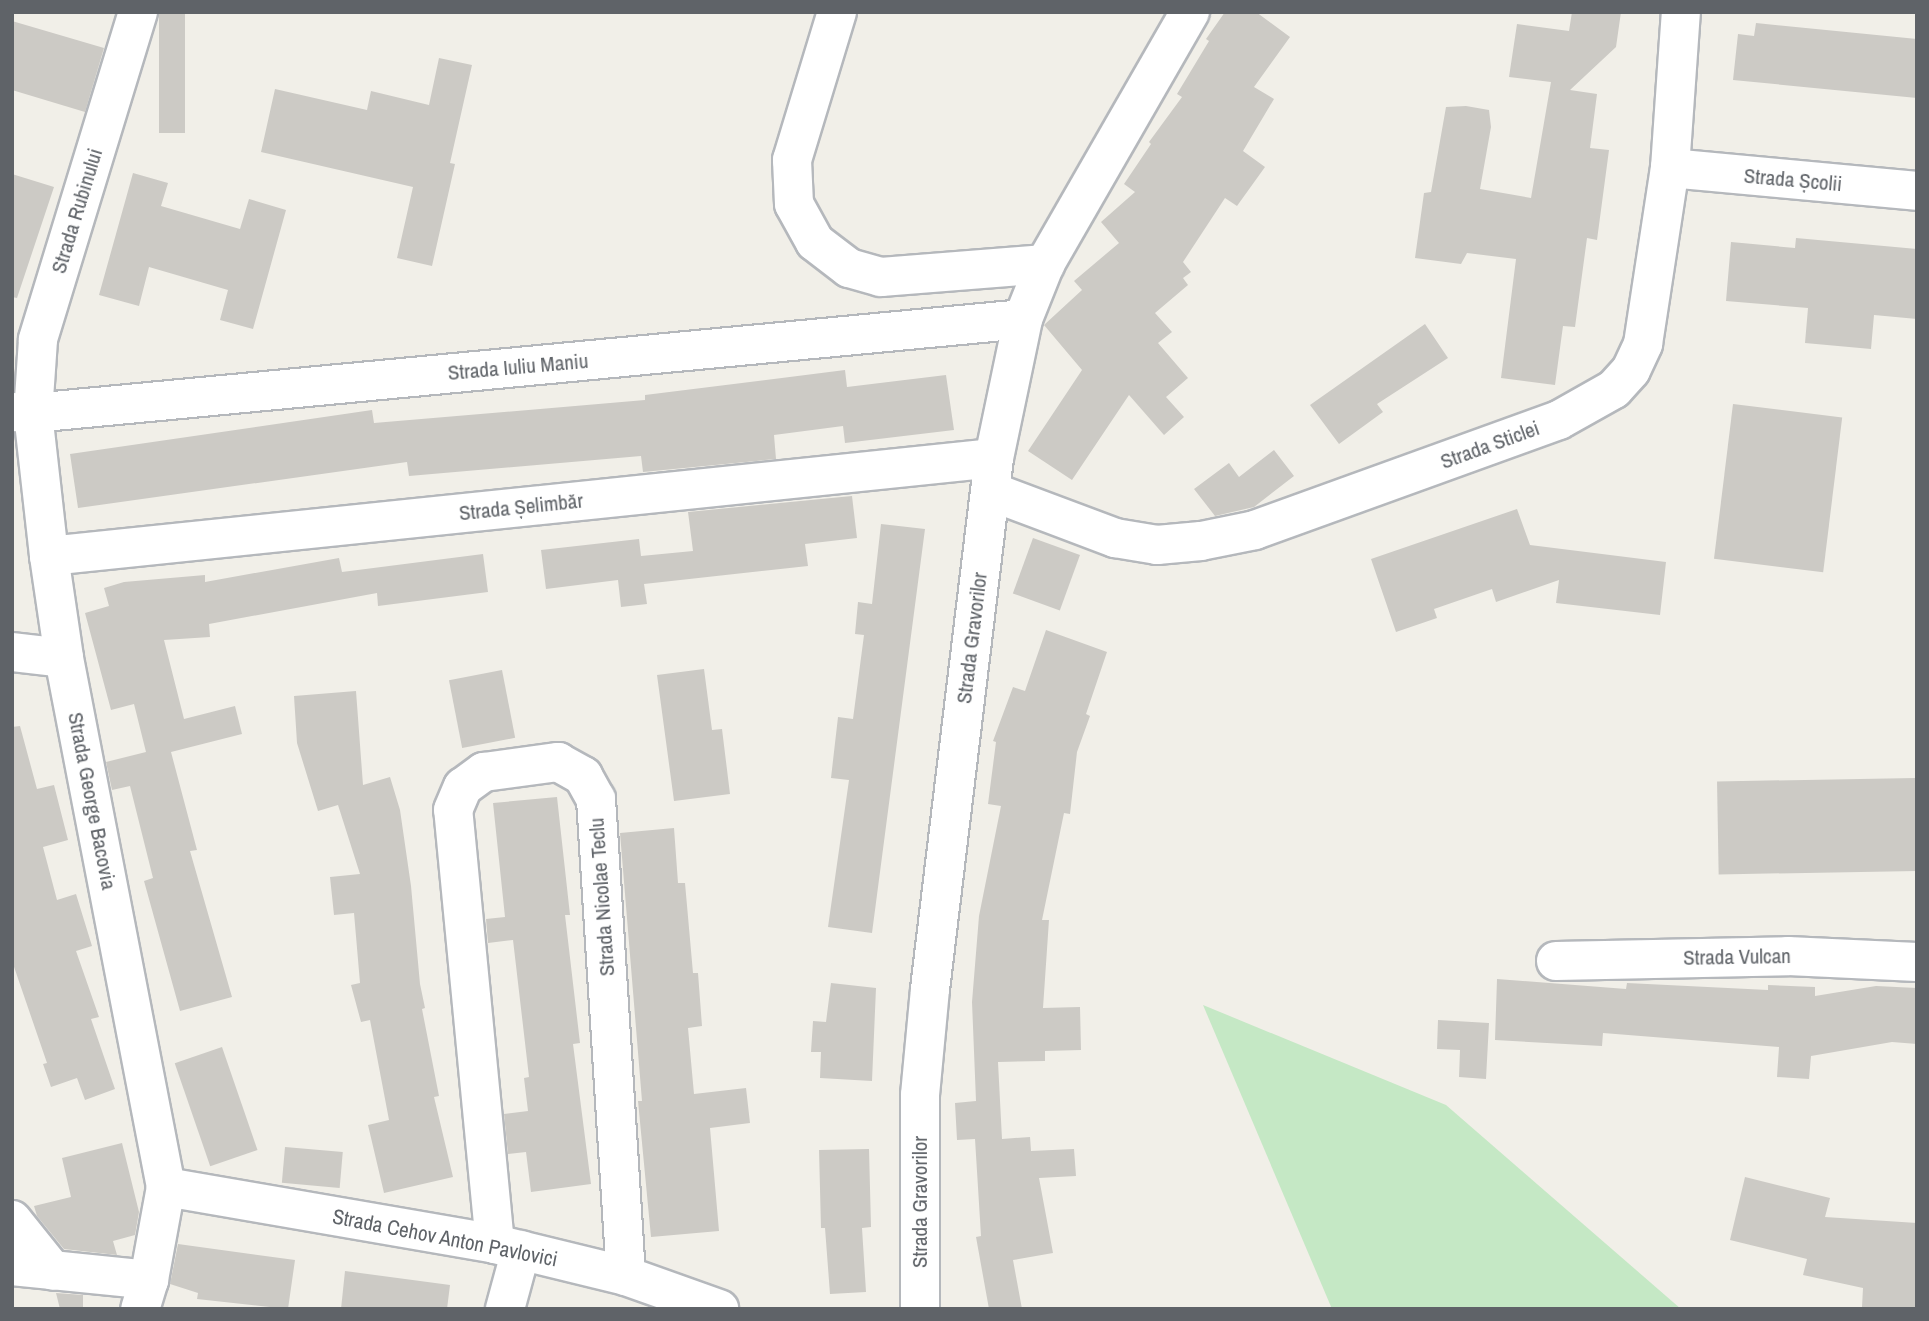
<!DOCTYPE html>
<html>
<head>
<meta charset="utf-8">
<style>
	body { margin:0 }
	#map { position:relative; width:1929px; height:1321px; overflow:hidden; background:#f1efe8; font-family:"Archivo Narrow",sans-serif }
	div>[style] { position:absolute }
	.green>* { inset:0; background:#c5e8c5 }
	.building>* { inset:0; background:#cccac5; transform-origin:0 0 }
	.roads { filter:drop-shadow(2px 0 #b5b8bc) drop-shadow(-2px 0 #b5b8bc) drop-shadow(0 2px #b5b8bc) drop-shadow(0 -2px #b5b8bc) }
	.minor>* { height:38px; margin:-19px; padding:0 19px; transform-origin:19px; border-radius:19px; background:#fff }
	span { translate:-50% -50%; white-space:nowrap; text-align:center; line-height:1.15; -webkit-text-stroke:5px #fff; paint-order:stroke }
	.street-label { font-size:21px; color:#5f6368 }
	.frame { position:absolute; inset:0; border:14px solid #5f6368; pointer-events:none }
</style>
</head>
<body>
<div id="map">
	<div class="green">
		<i style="clip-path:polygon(1203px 1005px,1446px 1105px,1681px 1309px,1332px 1309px)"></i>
	</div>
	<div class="building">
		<i style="left:159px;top:12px;width:26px;height:121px"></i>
		<i style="clip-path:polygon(1225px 12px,1256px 12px,1290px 37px,1254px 87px,1274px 99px,1243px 151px,1265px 167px,1237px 206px,1225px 198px,1183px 262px,1191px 272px,1183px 278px,1188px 285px,1155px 313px,1172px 332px,1158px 343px,1188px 378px,1166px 397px,1184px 417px,1164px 435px,1129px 395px,1072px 480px,1028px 451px,1082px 370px,1044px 325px,1082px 290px,1074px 281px,1119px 243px,1101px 222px,1135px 192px,1124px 184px,1151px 144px,1149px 142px,1182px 97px,1177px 94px,1209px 41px,1206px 39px)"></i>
		<i style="clip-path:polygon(1572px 12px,1621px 12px,1616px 47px,1570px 90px,1597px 94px,1590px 148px,1609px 150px,1597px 240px,1587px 238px,1575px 327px,1563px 326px,1555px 385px,1501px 378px,1516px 259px,1467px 253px,1461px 264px,1415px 258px,1424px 193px,1431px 192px,1446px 107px,1466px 106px,1489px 110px,1491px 127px,1480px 189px,1531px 198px,1551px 82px,1509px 77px,1517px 24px,1569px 31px)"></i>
		<i style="clip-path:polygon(12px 21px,104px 48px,85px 112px,12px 90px)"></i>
		<i style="clip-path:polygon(1756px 23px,1917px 39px,1917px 98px,1733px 80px,1738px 34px,1754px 36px)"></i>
		<i style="clip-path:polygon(439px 58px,472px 65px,450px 163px,455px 164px,432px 266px,397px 258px,413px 187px,261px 152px,275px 89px,367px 110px,371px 91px,429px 105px)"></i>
		<i style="clip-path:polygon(133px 173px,168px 183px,161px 206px,240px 229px,249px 199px,286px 210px,253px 329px,220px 320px,228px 290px,149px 267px,139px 306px,99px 295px)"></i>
		<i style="clip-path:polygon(12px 174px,54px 187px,17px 298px,12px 297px)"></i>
		<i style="clip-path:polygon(1796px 238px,1917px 249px,1917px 319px,1874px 315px,1871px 349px,1805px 343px,1808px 308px,1726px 301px,1731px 242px,1795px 248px)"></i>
		<i style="clip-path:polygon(1425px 324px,1448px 358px,1377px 404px,1383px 412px,1339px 444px,1310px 405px)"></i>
		<i style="clip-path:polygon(845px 370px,847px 387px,946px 375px,954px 430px,845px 443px,843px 426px,774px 435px,776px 459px,643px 472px,641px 456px,409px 476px,407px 462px,78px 508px,70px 454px,372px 410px,374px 423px,645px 400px,645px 395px)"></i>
		<i style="left:1733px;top:404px;width:110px;height:156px;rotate:7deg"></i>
		<i style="clip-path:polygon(1274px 450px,1294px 476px,1254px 507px,1215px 516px,1194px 489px,1229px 463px,1239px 477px)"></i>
		<i style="clip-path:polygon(852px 496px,857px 538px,805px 544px,808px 566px,644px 584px,647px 604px,621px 607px,618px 580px,546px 589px,541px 550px,639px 539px,641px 556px,693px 551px,688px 512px)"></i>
		<i style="clip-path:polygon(1517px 509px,1530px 545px,1666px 562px,1660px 615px,1556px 603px,1559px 580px,1496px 602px,1492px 589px,1434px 609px,1437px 618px,1396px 632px,1371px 559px)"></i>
		<i style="clip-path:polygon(881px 524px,925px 529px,872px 933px,828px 927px,849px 780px,831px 778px,838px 717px,853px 719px,864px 635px,855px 634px,858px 602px,872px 604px)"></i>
		<i style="left:1033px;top:538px;width:50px;height:59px;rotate:20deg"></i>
		<i style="clip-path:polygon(483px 554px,488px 592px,378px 606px,377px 593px,209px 624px,210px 637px,164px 640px,184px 719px,235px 706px,242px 734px,171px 752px,197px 850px,190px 851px,232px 997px,180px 1011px,144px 881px,153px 878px,130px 786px,112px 790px,106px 762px,146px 752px,134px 704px,111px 710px,85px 613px,109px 606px,104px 588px,124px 582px,205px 575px,205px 582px,339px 558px,342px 572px)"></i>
		<i style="clip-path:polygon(1046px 630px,1107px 652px,1086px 714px,1090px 716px,1077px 752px,1070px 814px,1064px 813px,1042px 920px,1049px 920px,1043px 1008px,1080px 1007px,1081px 1050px,1045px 1051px,1045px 1061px,998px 1062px,1002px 1139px,1030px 1137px,1031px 1151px,1074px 1149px,1076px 1176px,1039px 1178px,1053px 1253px,1013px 1260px,1022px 1309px,989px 1309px,976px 1237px,981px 1236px,975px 1139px,957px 1140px,955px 1103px,976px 1101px,972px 1002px,979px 916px,1001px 806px,988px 804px,996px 742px,993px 741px,1013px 687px,1025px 691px)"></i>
		<i style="clip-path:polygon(704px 669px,712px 730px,722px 729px,730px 794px,674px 801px,657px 675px)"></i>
		<i style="left:502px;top:670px;width:69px;height:54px;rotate:79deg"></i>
		<i style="clip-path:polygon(356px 691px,363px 785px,390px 777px,400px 810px,411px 886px,420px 984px,425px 1008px,422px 1009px,439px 1096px,434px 1097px,453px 1177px,384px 1193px,368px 1125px,389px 1120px,370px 1020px,361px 1022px,351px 985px,360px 983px,354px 913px,334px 915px,330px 877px,360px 874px,338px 805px,318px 811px,297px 743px,294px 696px)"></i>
		<i style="clip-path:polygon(20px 726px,37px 789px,54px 785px,68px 840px,43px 847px,57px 900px,76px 894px,92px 946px,76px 951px,99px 1017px,91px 1019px,115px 1089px,85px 1100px,77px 1078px,51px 1087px,43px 1064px,47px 1063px,12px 961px,12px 727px)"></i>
		<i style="left:1915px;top:778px;width:93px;height:198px;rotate:89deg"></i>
		<i style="clip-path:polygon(557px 797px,570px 915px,565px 915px,580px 1043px,573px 1044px,591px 1184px,531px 1192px,526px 1152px,508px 1154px,504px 1114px,528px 1111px,524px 1078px,529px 1077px,513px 940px,488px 943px,486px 919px,505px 917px,493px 803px)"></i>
		<i style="clip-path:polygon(674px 828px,678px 883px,685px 883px,693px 973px,698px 973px,702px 1026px,688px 1028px,694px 1094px,746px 1088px,750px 1123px,710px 1128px,719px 1231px,651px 1237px,638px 1101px,642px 1101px,620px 833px)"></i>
		<i style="clip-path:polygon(1497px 979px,1626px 989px,1627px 983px,1768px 990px,1768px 985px,1815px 987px,1815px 996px,1876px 986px,1917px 988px,1917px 1044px,1892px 1042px,1811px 1056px,1809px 1079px,1777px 1077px,1779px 1047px,1603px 1033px,1602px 1046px,1495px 1040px)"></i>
		<i style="clip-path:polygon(831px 983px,876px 988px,872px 1081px,820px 1078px,821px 1052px,811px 1052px,813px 1021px,826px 1022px)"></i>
		<i style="clip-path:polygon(1438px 1020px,1489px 1023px,1486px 1079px,1459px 1077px,1460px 1050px,1437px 1049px)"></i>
		<i style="left:222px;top:1047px;width:109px;height:50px;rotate:71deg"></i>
		<i style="clip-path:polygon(122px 1143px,139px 1212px,135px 1235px,113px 1241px,117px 1255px,64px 1249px,37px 1216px,34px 1206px,71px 1197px,62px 1158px)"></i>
		<i style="left:285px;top:1147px;width:58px;height:36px;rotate:5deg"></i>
		<i style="clip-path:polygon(869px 1149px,871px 1227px,862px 1228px,866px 1292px,830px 1294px,825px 1228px,821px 1228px,819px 1150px)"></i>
		<i style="clip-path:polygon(1745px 1177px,1830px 1198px,1825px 1217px,1917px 1223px,1915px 1309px,1862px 1307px,1863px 1288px,1803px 1275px,1807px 1259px,1730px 1240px)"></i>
		<i style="clip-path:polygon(178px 1244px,295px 1260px,288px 1309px,197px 1299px,198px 1293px,170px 1284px)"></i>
		<i style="clip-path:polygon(345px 1271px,450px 1285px,447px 1309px,341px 1309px)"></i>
		<i style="clip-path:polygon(56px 1293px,83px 1295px,83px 1309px,60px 1309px)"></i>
	</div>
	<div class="roads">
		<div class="minor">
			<i style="left:138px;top:12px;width:343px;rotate:107deg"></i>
			<i style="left:38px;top:340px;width:73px;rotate:93.9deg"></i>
			<i style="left:33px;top:413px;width:144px;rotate:83.6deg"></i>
			<i style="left:49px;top:556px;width:103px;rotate:81.6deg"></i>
			<i style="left:64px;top:658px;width:539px;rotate:79.09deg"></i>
			<i style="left:166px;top:1187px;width:95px;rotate:100.4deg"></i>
			<i style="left:149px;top:1280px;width:30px;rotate:107deg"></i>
			<i style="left:837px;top:12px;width:155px;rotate:106.9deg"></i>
			<i style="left:792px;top:160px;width:44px;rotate:87.4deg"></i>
			<i style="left:794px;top:204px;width:43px;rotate:61.1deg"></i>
			<i style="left:815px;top:242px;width:43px;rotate:37.4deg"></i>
			<i style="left:849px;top:268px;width:33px;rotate:16deg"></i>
			<i style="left:881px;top:277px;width:165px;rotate:-4.5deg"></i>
			<i style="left:1670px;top:168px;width:248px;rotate:5.3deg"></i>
			<i style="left:12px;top:412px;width:21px;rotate:3deg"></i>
			<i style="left:33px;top:413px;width:994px;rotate:-5.42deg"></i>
			<i style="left:990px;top:491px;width:134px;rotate:20.6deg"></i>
			<i style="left:1115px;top:538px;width:43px;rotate:9.5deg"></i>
			<i style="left:1157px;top:545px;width:44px;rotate:-5.2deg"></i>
			<i style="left:1201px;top:541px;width:55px;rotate:-11.5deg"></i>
			<i style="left:1255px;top:530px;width:323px;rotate:-19.9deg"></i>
			<i style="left:1559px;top:420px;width:63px;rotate:-29.4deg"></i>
			<i style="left:1614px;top:389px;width:25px;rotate:-48deg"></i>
			<i style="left:1631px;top:370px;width:29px;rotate:-65deg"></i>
			<i style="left:1643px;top:344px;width:178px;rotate:-81.3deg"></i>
			<i style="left:1670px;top:168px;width:156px;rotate:-86deg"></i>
			<i style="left:49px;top:556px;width:950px;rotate:-5.92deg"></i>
			<i style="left:12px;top:652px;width:52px;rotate:6.6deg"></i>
			<i style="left:1556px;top:961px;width:232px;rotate:-1.2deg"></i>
			<i style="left:1788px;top:956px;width:129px;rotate:2.7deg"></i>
			<i style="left:166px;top:1187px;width:334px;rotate:9.8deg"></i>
			<i style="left:495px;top:1244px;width:135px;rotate:13.7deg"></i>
			<i style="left:626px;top:1276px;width:99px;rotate:19.5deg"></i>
			<i style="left:12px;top:1220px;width:65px;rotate:51.2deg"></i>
			<i style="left:495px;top:1244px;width:436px;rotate:-95.5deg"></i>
			<i style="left:453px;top:810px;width:25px;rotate:-67deg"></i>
			<i style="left:463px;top:787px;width:26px;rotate:-36deg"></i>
			<i style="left:484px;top:772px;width:75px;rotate:-7.7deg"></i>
			<i style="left:558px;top:762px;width:29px;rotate:29deg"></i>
			<i style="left:583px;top:776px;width:26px;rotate:61deg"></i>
			<i style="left:596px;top:799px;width:478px;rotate:86.4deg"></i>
			<i style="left:12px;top:1266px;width:138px;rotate:5.8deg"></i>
			<i style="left:505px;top:1309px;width:61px;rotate:-74.8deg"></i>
			<i style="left:920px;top:1309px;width:214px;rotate:-90deg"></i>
			<i style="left:920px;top:1095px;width:106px;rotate:-84.6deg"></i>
			<i style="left:930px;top:989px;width:535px;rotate:-83.13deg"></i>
			<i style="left:994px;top:458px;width:142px;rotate:-78.2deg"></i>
			<i style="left:1023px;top:319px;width:59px;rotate:-68.2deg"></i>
			<i style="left:1045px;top:264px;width:291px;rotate:-60.1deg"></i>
		</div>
	</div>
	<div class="street-label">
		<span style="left:1793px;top:180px;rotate:5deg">Strada Școlii</span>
		<span style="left:77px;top:211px;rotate:-73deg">Strada Rubinului</span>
		<span style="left:518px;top:367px;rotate:-5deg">Strada Iuliu Maniu</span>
		<span style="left:1490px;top:445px;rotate:-20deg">Strada Sticlei</span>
		<span style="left:521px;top:507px;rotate:-6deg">Strada Șelimbăr</span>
		<span style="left:972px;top:638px;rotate:-83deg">Strada Gravorilor</span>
		<span style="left:92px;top:801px;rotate:79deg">Strada George Bacovia</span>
		<span style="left:602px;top:897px;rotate:-94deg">Strada Nicolae Teclu</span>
		<span style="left:1737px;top:957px;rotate:-1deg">Strada Vulcan</span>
		<span style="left:920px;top:1202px;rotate:-90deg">Strada Gravorilor</span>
		<span style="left:445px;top:1238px;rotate:11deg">Strada Cehov Anton Pavlovici</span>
	</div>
	<div class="frame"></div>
</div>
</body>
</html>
